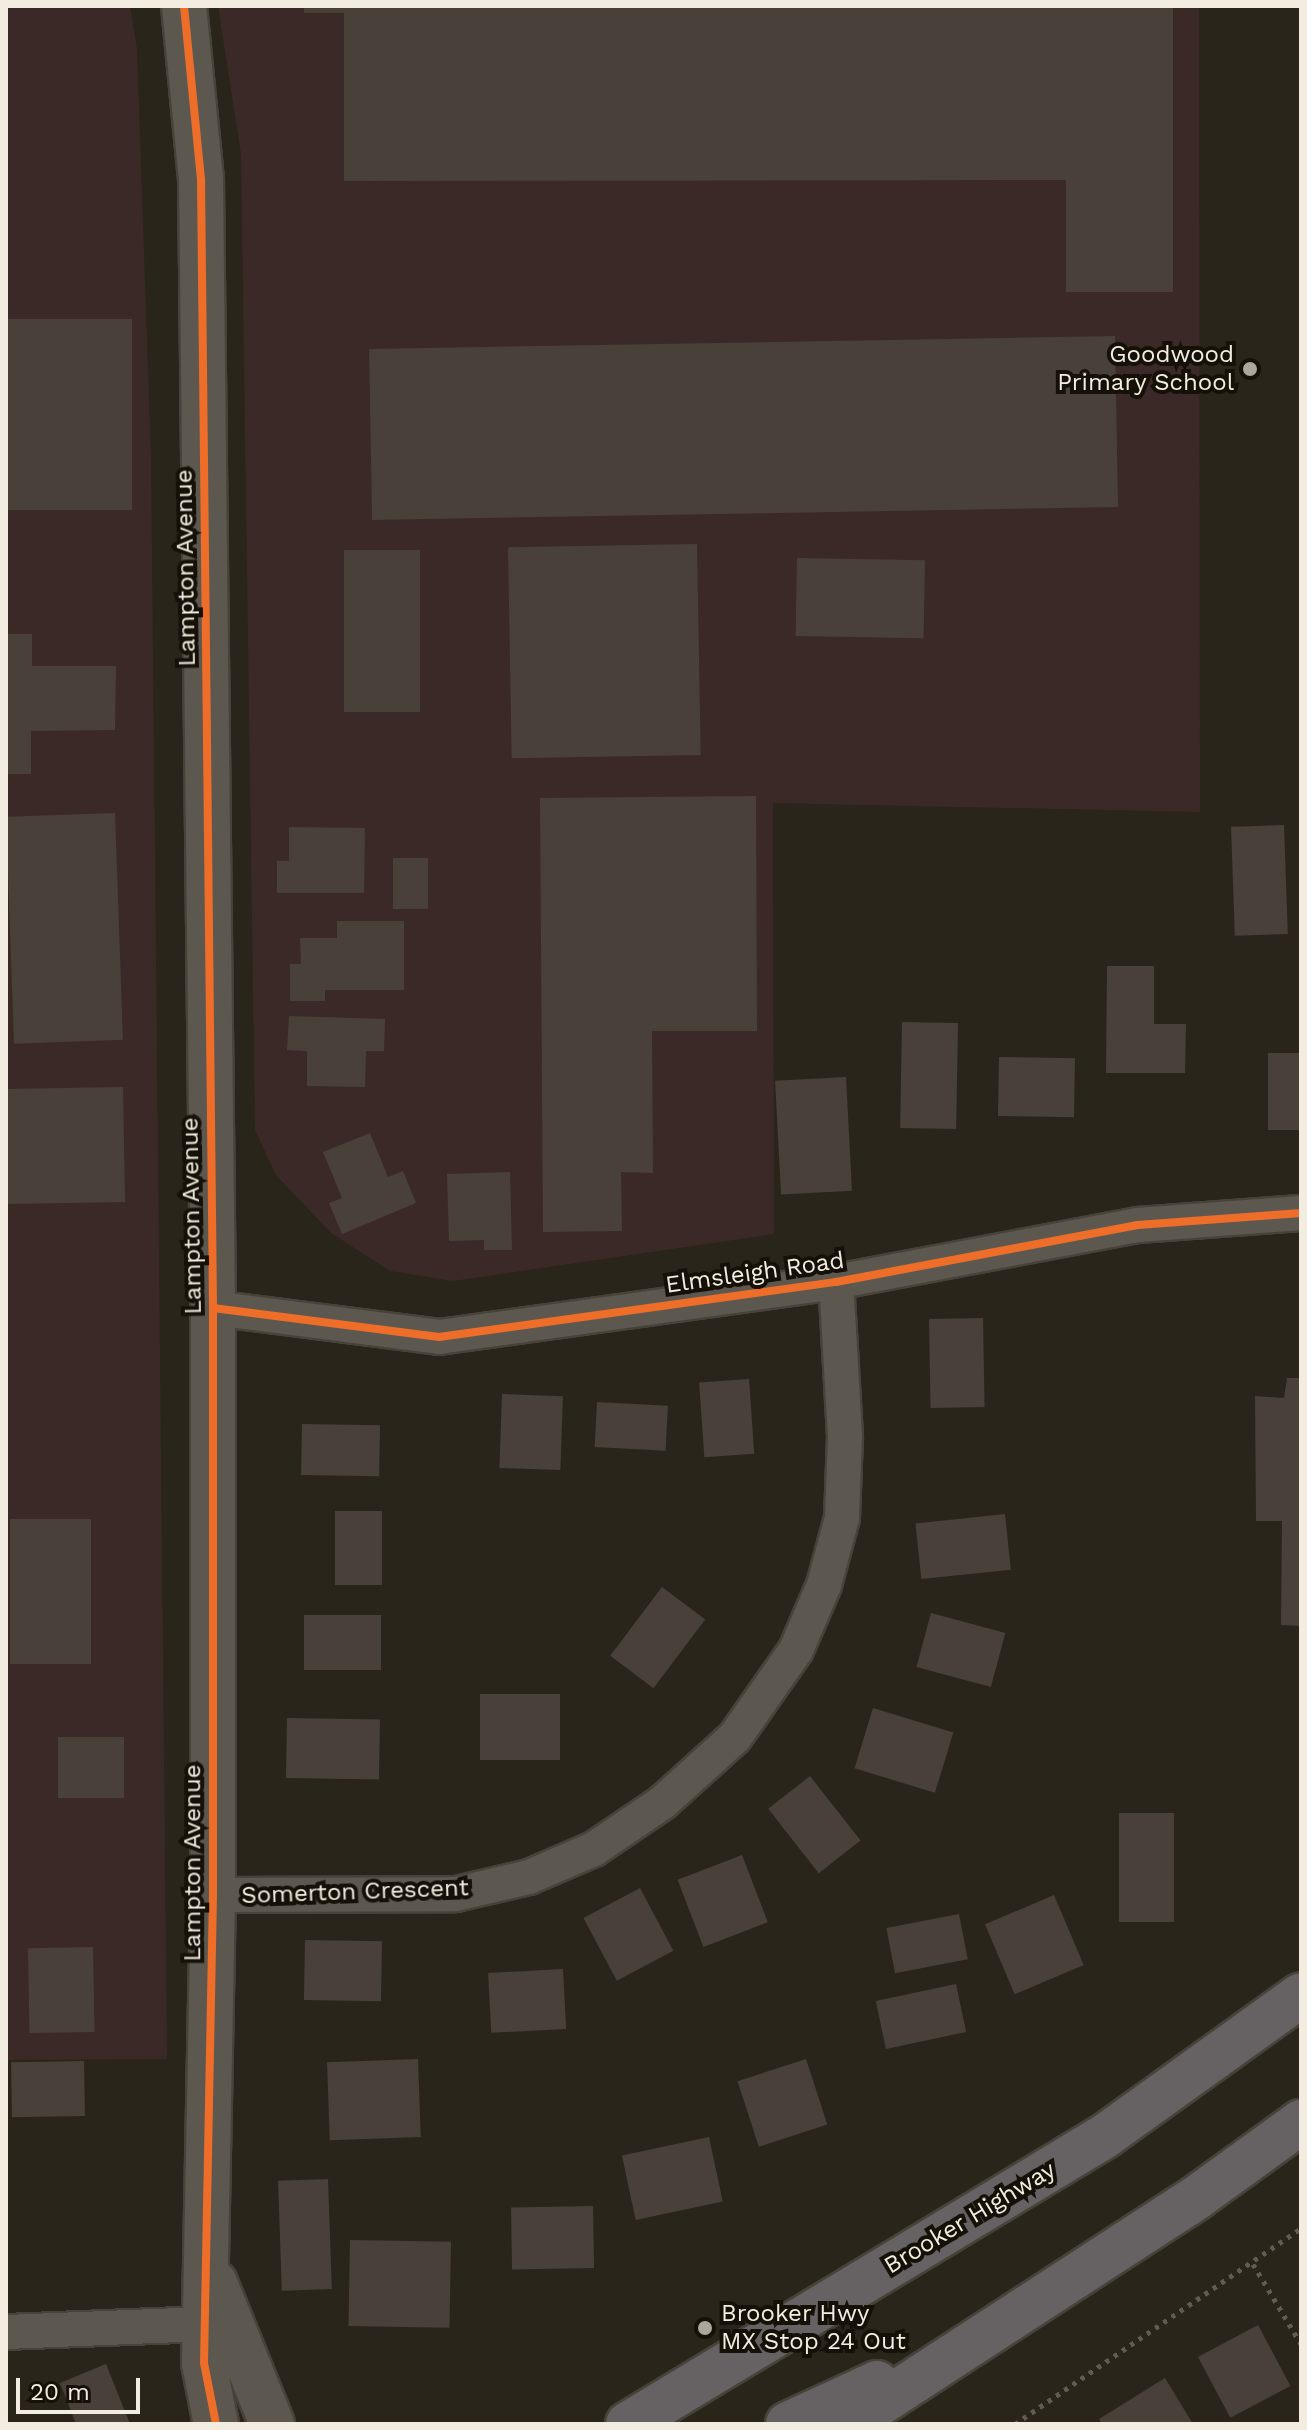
<!DOCTYPE html>
<html>
<head>
<meta charset="utf-8">
<style>
	body { margin:0 }
	#map { position:relative; width:1307px; height:2430px; overflow:hidden; background:#2a251a; font-family:"Work Sans",sans-serif }
	div>[style] { position:absolute }
	.industrial>* { inset:0; background:#3b2928 }
	.building>* { inset:0; background:#49403a; transform-origin:0 0 }
	.path>* { height:5px; margin-top:-2.5px; transform-origin:0; background:repeating-linear-gradient(90deg,#605c55 0 4px,transparent 0 10px) }
	.roads { filter:drop-shadow(2px 0 #47433a) drop-shadow(-2px 0 #47433a) drop-shadow(0 2px #47433a) drop-shadow(0 -2px #47433a) }
	.minor>* { height:34px; margin:-17px; padding:0 17px; transform-origin:17px; border-radius:17px; background:#5c5850 }
	.tertiary>* { height:44px; margin:-22px; padding:0 22px; transform-origin:22px; border-radius:22px; background:#5c5850 }
	.trunk>* { height:44px; margin:-22px; padding:0 22px; transform-origin:22px; border-radius:22px; background:#666163 }
	.cycleway>* { height:8px; margin:-4px; padding:0 4px; transform-origin:4px; border-radius:4px; background:#ee6e29 }
	.dots>* { width:22px; height:22px; translate:-50% -50%; box-sizing:border-box; border:4px solid #151108; border-radius:50% }
	span { translate:-50% -50%; white-space:nowrap; text-align:center; line-height:1.15; -webkit-text-stroke:8px #151108; paint-order:stroke }
	.poi-label { font-size:24px; color:#f2ede0 }
	.right { translate:-100% -50%; text-align:right }
	.left { translate:0 -50%; text-align:left }
	.street-label { font-size:24px; color:#f2ede0 }
	.frame { position:absolute; inset:0; border:8px solid #f2ede0; pointer-events:none }
	.scale { position:absolute; left:16px; top:2378px; width:124px; height:36px; box-sizing:border-box; border:4px solid #f2ede0; border-top:0; padding-left:10px; font-size:24px; line-height:28px; white-space:nowrap; color:#f2ede0; -webkit-text-stroke:6px #151108; paint-order:stroke }
</style>
</head>
<body>
<div id="map">
	<div class="industrial">
		<i style="clip-path:polygon(6px 6px,130px 6px,137px 49px,151px 457px,167px 2059px,6px 2060px)"></i>
		<i style="clip-path:polygon(218px 6px,1199px 6px,1200px 812px,773px 803px,774px 1234px,453px 1281px,390px 1271px,331px 1233px,276px 1175px,255px 1130px,241px 154px)"></i>
	</div>
	<div class="building">
		<i style="clip-path:polygon(304px 6px,1173px 6px,1173px 292px,1066px 292px,1066px 180px,344px 181px,344px 13px,304px 13px)"></i>
		<i style="left:6px;top:319px;width:126px;height:191px"></i>
		<i style="left:1115px;top:336px;width:171px;height:746px;rotate:89deg"></i>
		<i style="left:697px;top:544px;width:211px;height:189px;rotate:89deg"></i>
		<i style="left:420px;top:550px;width:162px;height:76px;rotate:90deg"></i>
		<i style="left:797px;top:558px;width:128px;height:78px;rotate:1deg"></i>
		<i style="clip-path:polygon(6px 634px,32px 634px,32px 666px,116px 666px,115px 730px,31px 731px,31px 774px,6px 774px)"></i>
		<i style="clip-path:polygon(756px 796px,757px 1031px,652px 1031px,653px 1173px,621px 1172px,622px 1231px,543px 1232px,540px 798px)"></i>
		<i style="left:115px;top:813px;width:227px;height:109px;rotate:88deg"></i>
		<i style="left:1284px;top:825px;width:109px;height:53px;rotate:88deg"></i>
		<i style="clip-path:polygon(289px 827px,365px 828px,364px 893px,277px 893px,277px 861px,289px 861px)"></i>
		<i style="left:393px;top:858px;width:35px;height:51px"></i>
		<i style="clip-path:polygon(337px 921px,404px 921px,404px 990px,325px 990px,325px 1001px,290px 1001px,290px 964px,301px 964px,300px 938px,337px 938px)"></i>
		<i style="clip-path:polygon(1107px 966px,1154px 966px,1154px 1024px,1186px 1024px,1185px 1073px,1106px 1073px)"></i>
		<i style="clip-path:polygon(289px 1016px,385px 1019px,384px 1051px,366px 1051px,365px 1087px,307px 1086px,307px 1051px,287px 1050px)"></i>
		<i style="left:902px;top:1022px;width:56px;height:106px;rotate:1deg"></i>
		<i style="left:1301px;top:1053px;width:77px;height:33px;rotate:90deg"></i>
		<i style="left:999px;top:1057px;width:76px;height:59px;rotate:1deg"></i>
		<i style="left:846px;top:1077px;width:114px;height:71px;rotate:87deg"></i>
		<i style="left:123px;top:1087px;width:115px;height:117px;rotate:89deg"></i>
		<i style="clip-path:polygon(370px 1133px,388px 1177px,403px 1171px,416px 1203px,342px 1234px,329px 1203px,342px 1198px,323px 1152px)"></i>
		<i style="clip-path:polygon(510px 1172px,512px 1250px,484px 1250px,484px 1240px,449px 1241px,447px 1174px)"></i>
		<i style="left:983px;top:1318px;width:89px;height:54px;rotate:89deg"></i>
		<i style="clip-path:polygon(1287px 1378px,1301px 1378px,1301px 1626px,1281px 1625px,1282px 1521px,1256px 1521px,1255px 1396px,1284px 1398px)"></i>
		<i style="left:749px;top:1379px;width:75px;height:50px;rotate:86deg"></i>
		<i style="left:502px;top:1394px;width:61px;height:74px;rotate:2deg"></i>
		<i style="left:597px;top:1402px;width:71px;height:45px;rotate:3deg"></i>
		<i style="left:302px;top:1424px;width:78px;height:51px;rotate:1deg"></i>
		<i style="left:335px;top:1511px;width:47px;height:74px"></i>
		<i style="left:1005px;top:1514px;width:56px;height:90px;rotate:84deg"></i>
		<i style="left:91px;top:1519px;width:145px;height:81px;rotate:90deg"></i>
		<i style="left:662px;top:1587px;width:54px;height:86px;rotate:37deg"></i>
		<i style="left:931px;top:1613px;width:77px;height:56px;rotate:15deg"></i>
		<i style="left:381px;top:1615px;width:55px;height:77px;rotate:90deg"></i>
		<i style="left:480px;top:1694px;width:80px;height:66px"></i>
		<i style="left:873px;top:1708px;width:84px;height:63px;rotate:17deg"></i>
		<i style="left:287px;top:1718px;width:93px;height:60px;rotate:1deg"></i>
		<i style="left:58px;top:1737px;width:66px;height:61px"></i>
		<i style="left:810px;top:1776px;width:82px;height:53px;rotate:52deg"></i>
		<i style="left:1119px;top:1813px;width:55px;height:109px"></i>
		<i style="left:742px;top:1855px;width:72px;height:69px;rotate:69deg"></i>
		<i style="left:640px;top:1888px;width:71px;height:64px;rotate:62deg"></i>
		<i style="left:1054px;top:1895px;width:76px;height:75px;rotate:67deg"></i>
		<i style="left:959px;top:1914px;width:46px;height:74px;rotate:79deg"></i>
		<i style="left:305px;top:1940px;width:77px;height:60px;rotate:1deg"></i>
		<i style="left:93px;top:1947px;width:85px;height:65px;rotate:89deg"></i>
		<i style="left:563px;top:1969px;width:60px;height:75px;rotate:87deg"></i>
		<i style="left:956px;top:1984px;width:49px;height:82px;rotate:78deg"></i>
		<i style="left:418px;top:2059px;width:78px;height:91px;rotate:88deg"></i>
		<i style="left:806px;top:2059px;width:69px;height:72px;rotate:72deg"></i>
		<i style="left:84px;top:2061px;width:55px;height:73px;rotate:89deg"></i>
		<i style="left:709px;top:2137px;width:66px;height:89px;rotate:78deg"></i>
		<i style="left:328px;top:2179px;width:110px;height:50px;rotate:88deg"></i>
		<i style="left:593px;top:2206px;width:62px;height:82px;rotate:89deg"></i>
		<i style="left:350px;top:2240px;width:101px;height:86px;rotate:1deg"></i>
		<i style="left:1258px;top:2325px;width:69px;height:68px;rotate:62deg"></i>
		<i style="clip-path:polygon(106px 2364px,130px 2424px,76px 2424px,60px 2383px)"></i>
		<i style="clip-path:polygon(1165px 2378px,1193px 2424px,1102px 2424px,1099px 2419px)"></i>
	</div>
	<div class="path">
		<i style="left:1253px;top:2264px;width:93px;rotate:59deg"></i>
		<i style="left:1015px;top:2424px;width:347px;rotate:-34.4deg"></i>
	</div>
	<div class="roads">
		<div class="minor">
			<i style="left:213px;top:1308px;width:228px;rotate:7.3deg"></i>
			<i style="left:439px;top:1337px;width:401px;rotate:-7.9deg"></i>
			<i style="left:836px;top:1282px;width:307px;rotate:-10.7deg"></i>
			<i style="left:1138px;top:1225px;width:163px;rotate:-4.2deg"></i>
			<i style="left:213px;top:1895px;width:243px;rotate:-0.2deg"></i>
			<i style="left:456px;top:1894px;width:75px;rotate:-13.1deg"></i>
			<i style="left:529px;top:1877px;width:71px;rotate:-23.3deg"></i>
			<i style="left:594px;top:1849px;width:82px;rotate:-34.1deg"></i>
			<i style="left:662px;top:1803px;width:98px;rotate:-42.1deg"></i>
			<i style="left:735px;top:1737px;width:106px;rotate:-55deg"></i>
			<i style="left:796px;top:1650px;width:71px;rotate:-66.7deg"></i>
			<i style="left:824px;top:1585px;width:69px;rotate:-75deg"></i>
			<i style="left:842px;top:1518px;width:82px;rotate:-87.9deg"></i>
			<i style="left:845px;top:1436px;width:154px;rotate:-93.3deg"></i>
			<i style="left:6px;top:2332px;width:198px;rotate:-2.3deg"></i>
		</div>
		<div class="tertiary">
			<i style="left:184px;top:6px;width:174px;rotate:84.4deg"></i>
			<i style="left:201px;top:179px;width:1129px;rotate:89.39deg"></i>
			<i style="left:213px;top:1308px;width:587px;rotate:90deg"></i>
			<i style="left:213px;top:1895px;width:468px;rotate:91.1deg"></i>
			<i style="left:204px;top:2363px;width:62px;rotate:78.9deg"></i>
			<i style="left:215px;top:2283px;width:152px;rotate:68deg"></i>
		</div>
		<div class="trunk">
			<i style="left:628px;top:2424px;width:557px;rotate:-31.12deg"></i>
			<i style="left:1105px;top:2136px;width:241px;rotate:-35.7deg"></i>
			<i style="left:788px;top:2424px;width:98px;rotate:-24.7deg"></i>
			<i style="left:848px;top:2424px;width:415px;rotate:-33deg"></i>
			<i style="left:1196px;top:2198px;width:130px;rotate:-35.9deg"></i>
		</div>
	</div>
	<div class="cycleway">
		<i style="left:184px;top:6px;width:174px;rotate:84.4deg"></i>
		<i style="left:201px;top:179px;width:1129px;rotate:89.39deg"></i>
		<i style="left:213px;top:1308px;width:587px;rotate:90deg"></i>
		<i style="left:213px;top:1895px;width:468px;rotate:91.1deg"></i>
		<i style="left:204px;top:2363px;width:62px;rotate:78.9deg"></i>
		<i style="left:213px;top:1308px;width:228px;rotate:7.3deg"></i>
		<i style="left:439px;top:1337px;width:401px;rotate:-7.9deg"></i>
		<i style="left:836px;top:1282px;width:307px;rotate:-10.7deg"></i>
		<i style="left:1138px;top:1225px;width:163px;rotate:-4.2deg"></i>
	</div>
	<div class="dots">
		<i style="left:1250px;top:369px;background:#aca79b"></i>
		<i style="left:705px;top:2328px;background:#aca79b"></i>
	</div>
	<div class="poi-label">
		<span class="right" style="left:1234px;top:369px">Goodwood<br>Primary School</span>
		<span class="left" style="left:721px;top:2328px">Brooker Hwy<br>MX Stop 24 Out</span>
	</div>
	<div class="street-label">
		<span style="left:186px;top:568px;rotate:-91deg">Lampton Avenue</span>
		<span style="left:192px;top:1216px;rotate:-91deg">Lampton Avenue</span>
		<span style="left:755px;top:1273px;rotate:-8deg">Elmsleigh Road</span>
		<span style="left:193px;top:1863px;rotate:-90deg">Lampton Avenue</span>
		<span style="left:355px;top:1892px;rotate:-2deg">Somerton Crescent</span>
		<span style="left:970px;top:2218px;rotate:-31deg">Brooker Highway</span>
	</div>
	<div class="frame"></div>
	<div class="scale">20 m</div>
</div>
</body>
</html>
